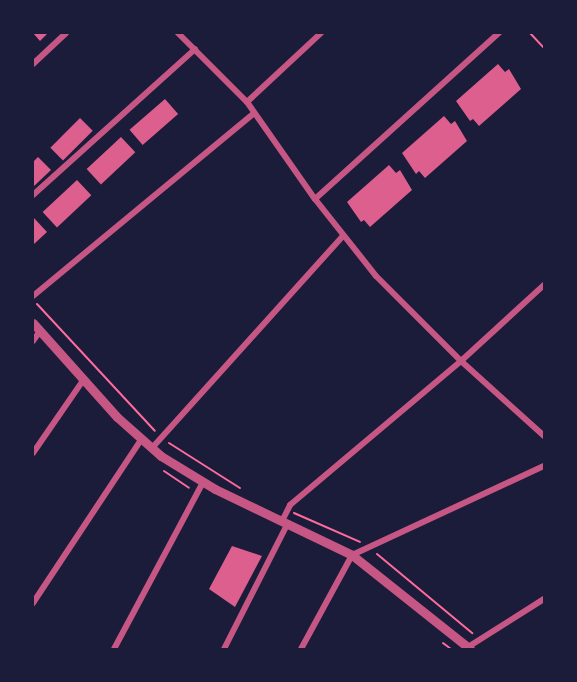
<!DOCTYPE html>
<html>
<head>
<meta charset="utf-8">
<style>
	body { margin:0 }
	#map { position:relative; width:577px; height:682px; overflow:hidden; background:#1b1b3a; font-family:"Alegreya Sans",sans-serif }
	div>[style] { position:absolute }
	.building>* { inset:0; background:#dd5f8e; transform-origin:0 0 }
	.path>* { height:2px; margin:-1px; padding:0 1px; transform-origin:1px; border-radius:1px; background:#ff6b9d }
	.minor>* { height:6px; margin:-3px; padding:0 3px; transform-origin:3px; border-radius:3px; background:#c65784 }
	.tertiary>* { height:9px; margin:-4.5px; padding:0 4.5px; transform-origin:4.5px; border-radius:4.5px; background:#c65784 }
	span { translate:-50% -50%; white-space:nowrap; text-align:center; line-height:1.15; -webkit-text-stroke:5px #1b1b3a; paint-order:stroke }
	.frame { position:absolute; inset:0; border:34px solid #1b1b3a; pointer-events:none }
</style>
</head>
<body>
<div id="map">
	<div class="building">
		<i style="clip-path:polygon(33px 33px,48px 33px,40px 41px)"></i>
		<i style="clip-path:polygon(498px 64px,505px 72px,509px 69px,521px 89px,479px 126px,473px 119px,470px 121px,456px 101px)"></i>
		<i style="left:165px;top:99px;width:20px;height:47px;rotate:49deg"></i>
		<i style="clip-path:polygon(444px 116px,451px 124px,455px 121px,467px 141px,425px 178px,419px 171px,416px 174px,402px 153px)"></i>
		<i style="left:80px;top:118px;width:18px;height:42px;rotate:45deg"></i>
		<i style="left:121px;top:137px;width:21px;height:47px;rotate:47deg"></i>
		<i style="clip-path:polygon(38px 157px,51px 170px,33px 187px,33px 162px)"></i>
		<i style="clip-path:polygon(389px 165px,396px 173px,400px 170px,412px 190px,370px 227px,364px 220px,361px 222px,347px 202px)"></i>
		<i style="left:77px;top:180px;width:21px;height:47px;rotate:47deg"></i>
		<i style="clip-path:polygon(33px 217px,47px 232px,33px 245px)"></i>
		<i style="clip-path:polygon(232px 546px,262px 556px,235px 607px,209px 589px)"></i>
	</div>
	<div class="path">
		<i style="left:530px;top:33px;width:21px;rotate:47deg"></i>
		<i style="left:37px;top:304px;width:173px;rotate:47.1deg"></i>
		<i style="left:169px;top:443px;width:84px;rotate:32.4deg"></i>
		<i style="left:164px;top:471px;width:30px;rotate:34deg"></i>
		<i style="left:294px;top:513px;width:72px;rotate:23.7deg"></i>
		<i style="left:377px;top:554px;width:124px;rotate:39.7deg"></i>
		<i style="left:443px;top:643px;width:10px;rotate:37deg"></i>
	</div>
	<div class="minor">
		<i style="left:178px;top:33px;width:98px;rotate:45deg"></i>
		<i style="left:247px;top:102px;width:118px;rotate:55deg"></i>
		<i style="left:315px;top:199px;width:98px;rotate:51.6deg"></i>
		<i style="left:376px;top:276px;width:120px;rotate:45deg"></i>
		<i style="left:461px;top:361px;width:112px;rotate:42.1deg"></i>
		<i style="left:33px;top:64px;width:45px;rotate:-43.2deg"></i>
		<i style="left:247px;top:102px;width:101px;rotate:-43deg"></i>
		<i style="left:33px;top:195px;width:218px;rotate:-42deg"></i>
		<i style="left:315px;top:199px;width:248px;rotate:-42.1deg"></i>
		<i style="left:33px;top:296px;width:287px;rotate:-39.6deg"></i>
		<i style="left:33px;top:341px;width:12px;rotate:-55deg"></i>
		<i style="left:152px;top:448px;width:285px;rotate:-48deg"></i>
		<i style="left:33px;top:453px;width:90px;rotate:-55.4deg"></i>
		<i style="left:282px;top:521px;width:18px;rotate:-63deg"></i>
		<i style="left:290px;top:505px;width:224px;rotate:-40.1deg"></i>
		<i style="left:461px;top:361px;width:113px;rotate:-42.5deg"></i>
		<i style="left:33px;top:603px;width:196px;rotate:-56.5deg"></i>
		<i style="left:468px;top:647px;width:90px;rotate:-32.3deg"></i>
		<i style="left:114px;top:649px;width:189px;rotate:-61.9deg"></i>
		<i style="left:224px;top:649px;width:141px;rotate:-63.1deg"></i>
		<i style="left:301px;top:649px;width:107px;rotate:-61.5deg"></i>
		<i style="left:352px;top:555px;width:212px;rotate:-24.9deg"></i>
	</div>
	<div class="tertiary">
		<i style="left:33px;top:323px;width:126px;rotate:48.2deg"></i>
		<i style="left:117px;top:417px;width:59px;rotate:41.6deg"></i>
		<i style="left:161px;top:456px;width:63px;rotate:31.4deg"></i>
		<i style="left:215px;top:489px;width:152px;rotate:25.7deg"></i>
		<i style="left:352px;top:555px;width:151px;rotate:38.5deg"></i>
	</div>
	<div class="frame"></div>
</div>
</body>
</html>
